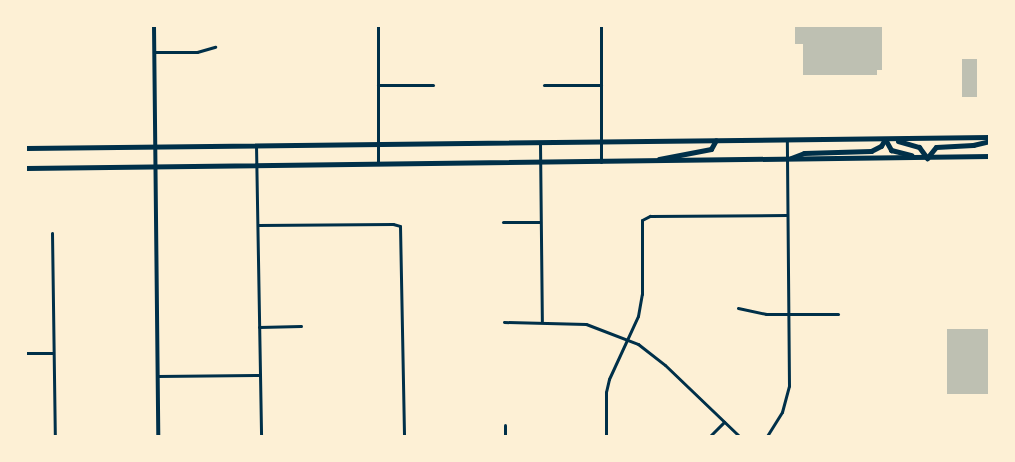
<!DOCTYPE html>
<html>
<head>
<meta charset="utf-8">
<style>
	body { margin:0 }
	#map { position:relative; width:1015px; height:462px; overflow:hidden; background:#fdf0d5; font-family:"Fira Sans",sans-serif }
	div>[style] { position:absolute }
	.building>* { inset:0; background:#bec0b2; transform-origin:0 0 }
	.minor>* { height:3px; margin:-1.5px; padding:0 1.5px; transform-origin:1.5px; border-radius:1.5px; background:#003049 }
	.tertiary>* { height:4px; margin:-2px; padding:0 2px; transform-origin:2px; border-radius:2px; background:#003049 }
	.primary>* { height:5px; margin:-2.5px; padding:0 2.5px; transform-origin:2.5px; border-radius:2.5px; background:#003049 }
	span { translate:-50% -50%; white-space:nowrap; text-align:center; line-height:1.15; -webkit-text-stroke:4.5px #fdf0d5; paint-order:stroke }
	.frame { position:absolute; inset:0; border:27px solid #fdf0d5; pointer-events:none }
</style>
</head>
<body>
<div id="map">
	<div class="building">
		<i style="clip-path:polygon(795px 26px,882px 26px,882px 70px,877px 70px,877px 75px,803px 75px,803px 44px,795px 44px)"></i>
		<i style="left:962px;top:59px;width:15px;height:38px"></i>
		<i style="left:990px;top:329px;width:65px;height:43px;rotate:90deg"></i>
	</div>
	<div class="minor">
		<i style="left:154px;top:52px;width:43px"></i>
		<i style="left:197px;top:52px;width:19px;rotate:-16deg"></i>
		<i style="left:378px;top:85px;width:55px"></i>
		<i style="left:544px;top:85px;width:57px"></i>
		<i style="left:540px;top:143px;width:178px;rotate:89.4deg"></i>
		<i style="left:256px;top:145px;width:291px;rotate:89deg"></i>
		<i style="left:601px;top:162px;width:136px;rotate:-90deg"></i>
		<i style="left:378px;top:164px;width:138px;rotate:-90deg"></i>
		<i style="left:503px;top:222px;width:37px"></i>
		<i style="left:258px;top:225px;width:135px;rotate:-0.4deg"></i>
		<i style="left:393px;top:224px;width:7px;rotate:16deg"></i>
		<i style="left:400px;top:226px;width:210px;rotate:88.9deg"></i>
		<i style="left:52px;top:233px;width:203px;rotate:89.2deg"></i>
		<i style="left:738px;top:308px;width:29px;rotate:12deg"></i>
		<i style="left:766px;top:314px;width:72px"></i>
		<i style="left:504px;top:322px;width:82px;rotate:1.4deg"></i>
		<i style="left:586px;top:324px;width:56px;rotate:21deg"></i>
		<i style="left:638px;top:344px;width:34px;rotate:38deg"></i>
		<i style="left:665px;top:365px;width:103px;rotate:43.8deg"></i>
		<i style="left:259px;top:327px;width:42px;rotate:-1.4deg"></i>
		<i style="left:26px;top:353px;width:27px"></i>
		<i style="left:157px;top:376px;width:103px;rotate:-0.6deg"></i>
		<i style="left:505px;top:425px;width:11px;rotate:90deg"></i>
		<i style="left:606px;top:436px;width:44px;rotate:-90deg"></i>
		<i style="left:606px;top:392px;width:13px;rotate:-77deg"></i>
		<i style="left:609px;top:379px;width:69px;rotate:-65.3deg"></i>
		<i style="left:638px;top:316px;width:22px;rotate:-80deg"></i>
		<i style="left:642px;top:294px;width:74px;rotate:-90deg"></i>
		<i style="left:642px;top:220px;width:9px;rotate:-27deg"></i>
		<i style="left:650px;top:216px;width:137px;rotate:-0.4deg"></i>
		<i style="left:710px;top:436px;width:20px;rotate:-45deg"></i>
		<i style="left:767px;top:436px;width:28px;rotate:-58deg"></i>
		<i style="left:782px;top:412px;width:27px;rotate:-75deg"></i>
		<i style="left:789px;top:386px;width:245px;rotate:-90.5deg"></i>
	</div>
	<div class="tertiary">
		<i style="left:154px;top:26px;width:410px;rotate:89.4deg"></i>
	</div>
	<div class="primary">
		<i style="left:885px;top:139px;width:13px;rotate:61deg"></i>
		<i style="left:891px;top:150px;width:21px;rotate:14deg"></i>
		<i style="left:898px;top:141px;width:22px;rotate:16deg"></i>
		<i style="left:919px;top:147px;width:14px;rotate:54deg"></i>
		<i style="left:26px;top:148px;width:964px;rotate:-0.65deg"></i>
		<i style="left:791px;top:158px;width:14px;rotate:-21deg"></i>
		<i style="left:804px;top:153px;width:67px;rotate:-1.7deg"></i>
		<i style="left:871px;top:151px;width:11px;rotate:-27deg"></i>
		<i style="left:881px;top:146px;width:8px;rotate:-60deg"></i>
		<i style="left:927px;top:158px;width:14px;rotate:-51deg"></i>
		<i style="left:936px;top:147px;width:37px;rotate:-3deg"></i>
		<i style="left:973px;top:145px;width:17px;rotate:-13deg"></i>
		<i style="left:659px;top:159px;width:53px;rotate:-10.9deg"></i>
		<i style="left:711px;top:149px;width:10px;rotate:-61deg"></i>
		<i style="left:26px;top:168px;width:964px;rotate:-0.71deg"></i>
	</div>
	<div class="frame"></div>
</div>
</body>
</html>
